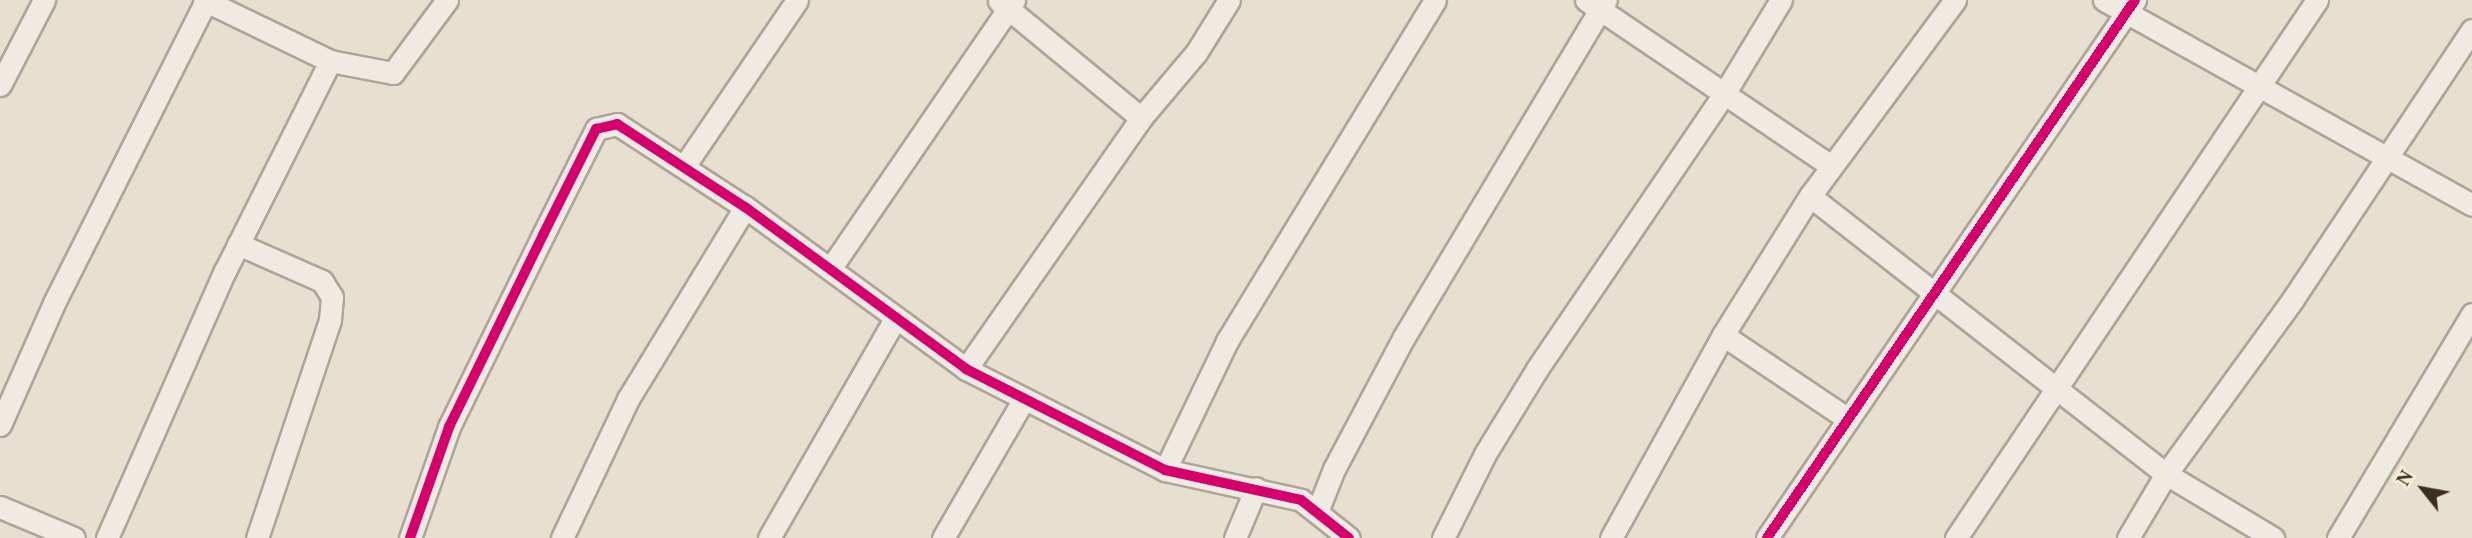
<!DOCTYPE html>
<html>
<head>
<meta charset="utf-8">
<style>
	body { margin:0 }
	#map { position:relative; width:2472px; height:538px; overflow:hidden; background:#e7e0d1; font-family:"Times New Roman",serif }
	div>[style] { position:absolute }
	.roads { filter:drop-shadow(2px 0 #ada599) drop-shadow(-2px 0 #ada599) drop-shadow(0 2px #ada599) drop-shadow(0 -2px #ada599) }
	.street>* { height:21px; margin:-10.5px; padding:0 10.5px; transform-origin:10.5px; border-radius:10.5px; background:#efebe3 }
	.cycleway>* { height:10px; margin:-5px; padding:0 5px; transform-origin:5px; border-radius:5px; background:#d6006c }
	span { translate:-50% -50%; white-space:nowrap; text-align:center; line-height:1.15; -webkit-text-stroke:5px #f7eed8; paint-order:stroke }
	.north { position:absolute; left:2388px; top:454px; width:70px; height:70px; -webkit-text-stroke:5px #f7eed8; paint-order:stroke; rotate:301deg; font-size:19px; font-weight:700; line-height:28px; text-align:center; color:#3d2e20 }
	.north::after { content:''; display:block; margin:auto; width:24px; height:32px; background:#3d2e20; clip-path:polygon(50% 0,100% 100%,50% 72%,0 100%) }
</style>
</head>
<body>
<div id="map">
	<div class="roads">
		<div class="street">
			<i style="left:204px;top:0;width:140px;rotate:25.8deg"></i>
			<i style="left:330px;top:61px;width:64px;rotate:10.8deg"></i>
			<i style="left:393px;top:73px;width:91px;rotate:-53.5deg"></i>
			<i style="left:1586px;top:0;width:296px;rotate:34.1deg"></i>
			<i style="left:2104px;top:0;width:421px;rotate:29.1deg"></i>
			<i style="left:999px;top:1px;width:184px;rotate:39.5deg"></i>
			<i style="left:0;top:85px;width:96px;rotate:-62.6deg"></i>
			<i style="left:685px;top:165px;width:199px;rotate:-55.8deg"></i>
			<i style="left:1810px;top:196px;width:452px;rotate:38deg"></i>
			<i style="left:2166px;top:474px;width:125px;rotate:30.9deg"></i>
			<i style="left:238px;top:244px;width:92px;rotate:23.8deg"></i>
			<i style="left:322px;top:281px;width:19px;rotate:58deg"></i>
			<i style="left:332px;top:297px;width:23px;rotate:95deg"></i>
			<i style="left:330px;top:320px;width:230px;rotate:108.5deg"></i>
			<i style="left:830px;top:269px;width:326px;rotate:-55.6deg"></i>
			<i style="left:1723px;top:335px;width:151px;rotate:33.9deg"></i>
			<i style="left:966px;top:369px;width:306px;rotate:-55.1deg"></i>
			<i style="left:1141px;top:118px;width:85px;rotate:-49.8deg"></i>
			<i style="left:1196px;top:53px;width:62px;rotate:-58.1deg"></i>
			<i style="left:0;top:425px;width:133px;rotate:-66.1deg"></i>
			<i style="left:54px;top:303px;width:338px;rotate:-63.3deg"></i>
			<i style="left:1165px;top:470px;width:143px;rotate:-64.3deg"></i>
			<i style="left:1227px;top:341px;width:399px;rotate:-58.6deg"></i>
			<i style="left:0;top:507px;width:80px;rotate:22.7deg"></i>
			<i style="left:1317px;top:512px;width:46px;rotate:-68.4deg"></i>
			<i style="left:1334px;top:469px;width:149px;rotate:-62.1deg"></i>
			<i style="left:1404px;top:337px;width:393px;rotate:-59.1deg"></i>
			<i style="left:107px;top:538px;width:292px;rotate:-66.2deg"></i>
			<i style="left:225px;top:271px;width:235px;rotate:-63.4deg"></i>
			<i style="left:410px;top:538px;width:118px;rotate:-70.6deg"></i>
			<i style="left:449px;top:427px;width:214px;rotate:-63.9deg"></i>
			<i style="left:543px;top:235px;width:119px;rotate:-63.4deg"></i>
			<i style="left:596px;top:129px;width:22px;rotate:-13deg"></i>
			<i style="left:617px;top:124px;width:153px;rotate:33deg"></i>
			<i style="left:745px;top:207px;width:274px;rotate:36.2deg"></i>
			<i style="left:966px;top:369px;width:223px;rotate:26.9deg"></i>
			<i style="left:1165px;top:470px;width:139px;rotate:12.4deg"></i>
			<i style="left:1301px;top:500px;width:61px;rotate:38.4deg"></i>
			<i style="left:562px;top:538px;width:154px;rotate:-64.6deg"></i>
			<i style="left:628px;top:399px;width:225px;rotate:-58.6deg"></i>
			<i style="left:769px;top:538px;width:253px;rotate:-60.1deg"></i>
			<i style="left:943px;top:538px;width:161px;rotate:-59.8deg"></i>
			<i style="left:1235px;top:538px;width:54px;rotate:-67.2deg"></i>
			<i style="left:1443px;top:538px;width:94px;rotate:-63.4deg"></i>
			<i style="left:1485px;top:454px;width:100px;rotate:-58.5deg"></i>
			<i style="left:1537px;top:369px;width:333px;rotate:-55.8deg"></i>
			<i style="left:1724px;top:94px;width:110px;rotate:-58.8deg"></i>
			<i style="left:1611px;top:538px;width:232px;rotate:-61.1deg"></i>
			<i style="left:1723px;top:335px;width:164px;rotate:-58deg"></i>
			<i style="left:1810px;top:196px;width:244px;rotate:-53.5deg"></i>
			<i style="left:1767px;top:538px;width:652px;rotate:-55.63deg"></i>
			<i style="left:1956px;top:538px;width:648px;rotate:-56.14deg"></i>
			<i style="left:2128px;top:538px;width:74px;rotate:-59.3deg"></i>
			<i style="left:2166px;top:474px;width:216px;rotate:-54deg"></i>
			<i style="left:2293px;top:299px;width:323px;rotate:-56.4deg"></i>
			<i style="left:2338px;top:538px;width:261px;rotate:-59.1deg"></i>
		</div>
	</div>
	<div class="cycleway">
		<i style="left:410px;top:538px;width:118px;rotate:-70.6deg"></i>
		<i style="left:449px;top:427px;width:214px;rotate:-63.9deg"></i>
		<i style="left:543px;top:235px;width:119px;rotate:-63.4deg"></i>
		<i style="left:596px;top:129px;width:22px;rotate:-13deg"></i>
		<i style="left:617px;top:124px;width:153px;rotate:33deg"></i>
		<i style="left:745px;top:207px;width:274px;rotate:36.2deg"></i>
		<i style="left:966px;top:369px;width:223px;rotate:26.9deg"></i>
		<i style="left:1165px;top:470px;width:139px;rotate:12.4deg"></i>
		<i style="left:1301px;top:500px;width:61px;rotate:38.4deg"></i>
		<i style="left:1767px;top:538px;width:652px;rotate:-55.63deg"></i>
	</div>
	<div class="north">N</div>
</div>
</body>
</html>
